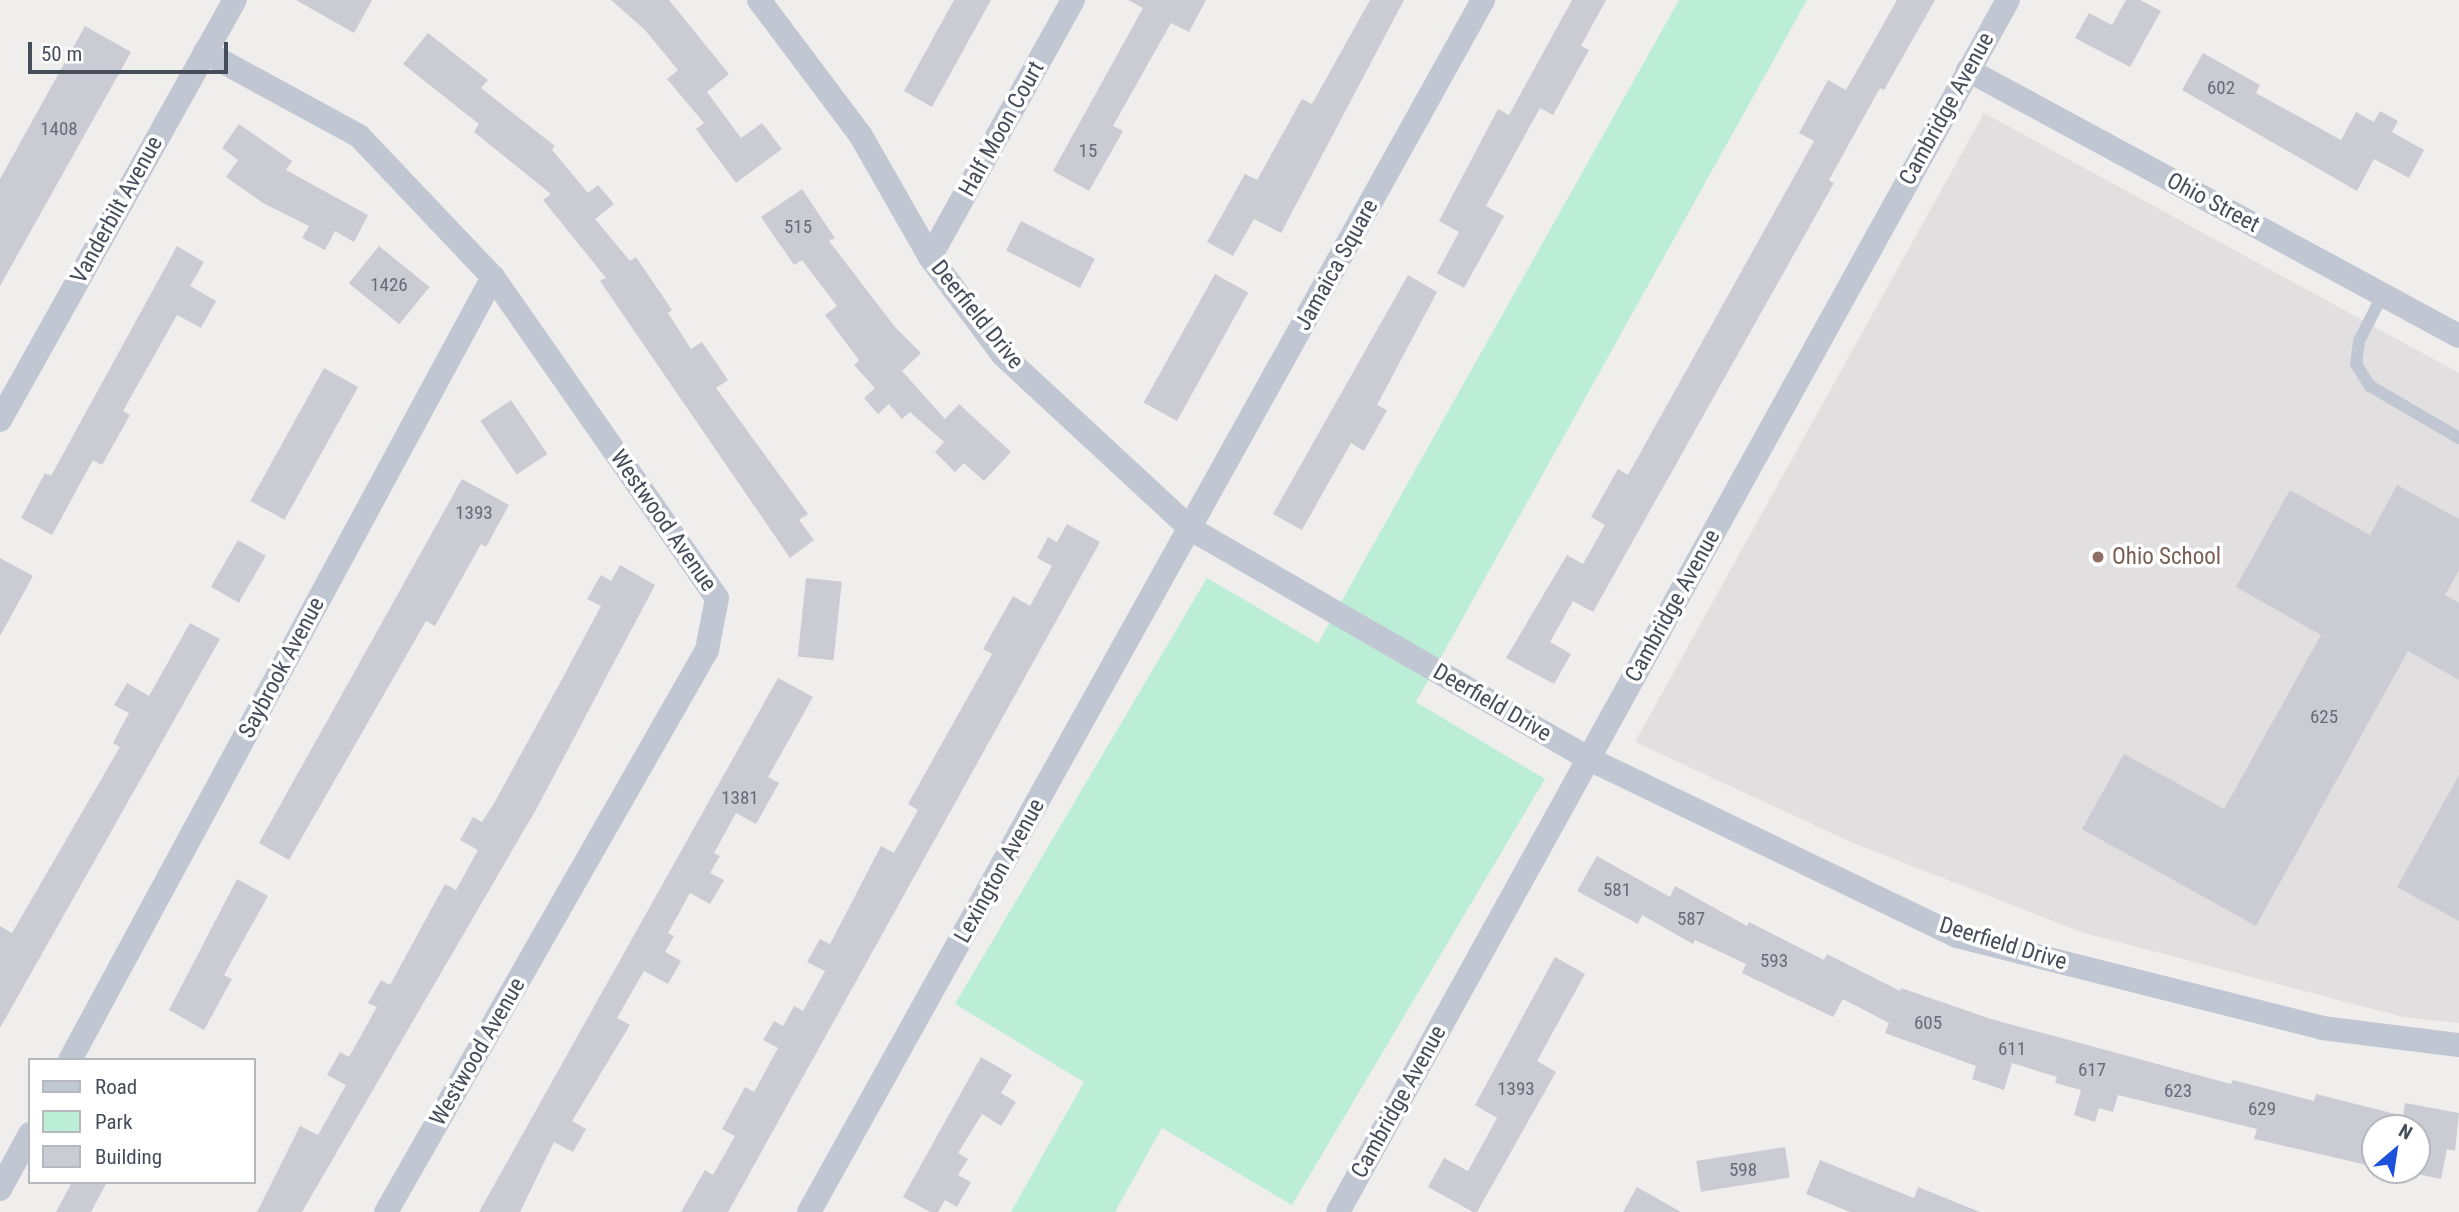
<!DOCTYPE html>
<html>
<head>
<meta charset="utf-8">
<style>
	body { margin:0 }
	#map { position:relative; width:2459px; height:1212px; overflow:hidden; background:#f0eeed; font-family:"Roboto Condensed",sans-serif }
	div>[style] { position:absolute }
	.education>* { inset:0; background:#e1dfdf }
	.green>* { inset:0; background:#bceed7 }
	.building>* { inset:0; background:#cacbd3; transform-origin:0 0 }
	.lane>* { height:12px; margin:-6px; padding:0 6px; transform-origin:6px; border-radius:6px; background:#c1c7d2 }
	.street>* { height:24px; margin:-12px; padding:0 12px; transform-origin:12px; border-radius:12px; background:#c1c7d2 }
	.dots>* { width:19px; height:19px; translate:-50% -50%; box-sizing:border-box; border:4px solid #fff; border-radius:50% }
	span { translate:-50% -50%; white-space:nowrap; text-align:center; line-height:1.15; -webkit-text-stroke:7px #fff; paint-order:stroke }
	.number-label { font-size:19px; color:#676c78 }
	.number-label span { -webkit-text-stroke-width:0 }
	.street-label { font-size:23px; color:#464d5a }
	.education-label { font-size:23px; color:#785e54 }
	.left { translate:0 -50%; text-align:left }
	.legend { position:absolute; left:28px; top:1058px; width:228px; height:126px; box-sizing:border-box; background:#fff; border:2px solid #b5b8bd; margin:0; padding:9px 12px; list-style:none; font-size:21px; color:#464d5a }
	.legend li { display:flex; align-items:center; gap:14px; height:35px }
	.legend b { width:35px; border:2px solid #b5b8bd }
	.north { position:absolute; left:2361px; top:1114px; width:70px; height:70px; box-sizing:border-box; background:#fff; border:2px solid #b5b8bd; border-radius:50%; rotate:29deg; font-size:19px; font-weight:700; line-height:28px; text-align:center; color:#464d5a }
	.north::after { content:''; display:block; margin:auto; width:24px; height:32px; background:#1c51dc; clip-path:polygon(50% 0,100% 100%,50% 72%,0 100%) }
	.scale { position:absolute; left:28px; top:42px; width:200px; height:32px; box-sizing:border-box; border:4px solid #464d5a; border-top:0; padding-left:9px; font-size:21px; line-height:24px; white-space:nowrap; color:#464d5a; -webkit-text-stroke:5px #fff; paint-order:stroke }
</style>
</head>
<body>
<div id="map">
	<div class="education">
		<i style="clip-path:polygon(1984px 113px,2459px 373px,2459px 1023px,2403px 1017px,2084px 933px,1853px 843px,1635px 742px)"></i>
	</div>
	<div class="green">
		<i style="clip-path:polygon(1679px 0,1807px 0,1416px 702px,1545px 779px,1292px 1205px,1162px 1128px,1115px 1212px,1011px 1212px,1084px 1082px,955px 1004px,1207px 578px,1318px 643px)"></i>
	</div>
	<div class="building">
		<i style="clip-path:polygon(296px 0,372px 0,354px 33px)"></i>
		<i style="clip-path:polygon(611px 0,669px 0,729px 74px,707px 92px,741px 138px,762px 123px,782px 149px,736px 183px,696px 129px,704px 123px,667px 79px,678px 70px,645px 30px)"></i>
		<i style="clip-path:polygon(954px 0,991px 0,932px 107px,904px 91px)"></i>
		<i style="clip-path:polygon(1128px 0,1206px 0,1189px 32px,1171px 23px,1113px 126px,1123px 131px,1089px 191px,1053px 171px,1143px 8px)"></i>
		<i style="clip-path:polygon(1370px 0,1404px 0,1281px 233px,1254px 219px,1233px 256px,1207px 242px,1245px 174px,1257px 180px,1302px 99px,1312px 104px)"></i>
		<i style="clip-path:polygon(1572px 0,1606px 0,1581px 46px,1589px 50px,1553px 115px,1540px 108px,1486px 206px,1504px 216px,1464px 288px,1437px 273px,1459px 232px,1439px 221px,1498px 109px,1509px 115px)"></i>
		<i style="clip-path:polygon(1897px 0,1935px 0,1884px 90px,1880px 88px,1829px 180px,1834px 183px,1593px 612px,1573px 601px,1550px 642px,1571px 654px,1554px 684px,1506px 658px,1567px 555px,1583px 564px,1605px 525px,1591px 517px,1618px 469px,1628px 475px,1814px 141px,1799px 133px,1828px 80px,1846px 90px)"></i>
		<i style="clip-path:polygon(2126px 0,2140px 0,2161px 11px,2130px 67px,2075px 38px,2089px 13px,2112px 25px)"></i>
		<i style="clip-path:polygon(85px 26px,131px 52px,0 286px,0 179px)"></i>
		<i style="clip-path:polygon(428px 33px,488px 80px,481px 88px,555px 146px,552px 150px,588px 193px,598px 185px,614px 204px,595px 219px,630px 261px,636px 257px,672px 310px,668px 313px,691px 349px,702px 342px,728px 380px,716px 388px,808px 514px,799px 520px,814px 540px,790px 558px,600px 281px,606px 278px,543px 200px,551px 194px,474px 132px,479px 124px,403px 64px)"></i>
		<i style="clip-path:polygon(2203px 53px,2260px 85px,2256px 93px,2341px 140px,2356px 112px,2374px 122px,2380px 111px,2398px 121px,2392px 132px,2424px 150px,2409px 178px,2374px 159px,2357px 191px,2182px 90px)"></i>
		<i style="clip-path:polygon(239px 124px,292px 161px,286px 170px,368px 215px,354px 242px,335px 231px,325px 250px,302px 238px,309px 226px,263px 203px,226px 177px,238px 160px,222px 148px)"></i>
		<i style="clip-path:polygon(802px 189px,835px 238px,829px 241px,895px 327px,921px 353px,902px 371px,945px 419px,959px 404px,1011px 452px,984px 481px,964px 463px,955px 472px,935px 452px,944px 442px,910px 412px,902px 419px,889px 404px,878px 414px,864px 398px,875px 388px,854px 365px,859px 360px,825px 315px,837px 306px,802px 260px,794px 265px,761px 217px)"></i>
		<i style="left:1021px;top:221px;width:83px;height:33px;rotate:27deg"></i>
		<i style="clip-path:polygon(177px 246px,204px 262px,190px 286px,216px 301px,201px 328px,177px 315px,123px 411px,130px 415px,102px 465px,93px 460px,52px 535px,21px 518px,45px 473px,51px 476px)"></i>
		<i style="left:379px;top:246px;width:65px;height:48px;rotate:39deg"></i>
		<i style="left:1215px;top:274px;width:38px;height:147px;rotate:29deg"></i>
		<i style="clip-path:polygon(1408px 275px,1437px 292px,1377px 405px,1387px 410px,1364px 451px,1351px 443px,1302px 530px,1273px 514px)"></i>
		<i style="left:324px;top:368px;width:39px;height:152px;rotate:29deg"></i>
		<i style="left:511px;top:400px;width:65px;height:37px;rotate:56deg"></i>
		<i style="clip-path:polygon(462px 479px,509px 505px,486px 547px,481px 544px,435px 626px,426px 621px,289px 860px,259px 843px)"></i>
		<i style="clip-path:polygon(2397px 485px,2459px 519px,2459px 570px,2445px 595px,2459px 603px,2459px 680px,2408px 651px,2256px 926px,2082px 829px,2124px 754px,2224px 809px,2321px 635px,2236px 587px,2290px 490px,2370px 535px)"></i>
		<i style="clip-path:polygon(1067px 524px,1100px 542px,728px 1212px,681px 1212px,705px 1170px,713px 1175px,735px 1136px,722px 1129px,745px 1087px,754px 1092px,778px 1048px,763px 1040px,774px 1021px,783px 1026px,794px 1006px,803px 1011px,825px 971px,807px 962px,820px 939px,830px 944px,881px 846px,894px 853px,918px 810px,908px 804px,992px 654px,983px 649px,1013px 596px,1030px 606px,1052px 566px,1037px 558px,1048px 537px,1057px 542px)"></i>
		<i style="left:238px;top:540px;width:32px;height:54px;rotate:30deg"></i>
		<i style="clip-path:polygon(0 558px,33px 576px,0 636px)"></i>
		<i style="clip-path:polygon(620px 565px,655px 585px,538px 806px,302px 1212px,257px 1212px,300px 1126px,318px 1135px,346px 1085px,327px 1075px,340px 1052px,349px 1057px,377px 1007px,368px 1003px,381px 980px,390px 985px,445px 884px,456px 890px,478px 850px,460px 840px,473px 817px,482px 822px,493px 805px,561px 681px,601px 606px,587px 599px,601px 575px,611px 581px)"></i>
		<i style="left:806px;top:578px;width:36px;height:79px;rotate:6deg"></i>
		<i style="clip-path:polygon(190px 623px,220px 639px,0 1028px,0 926px,12px 933px,120px 747px,113px 743px,129px 713px,114px 705px,127px 683px,149px 696px)"></i>
		<i style="clip-path:polygon(778px 678px,813px 697px,768px 777px,779px 783px,756px 824px,736px 813px,714px 853px,720px 856px,710px 873px,724px 880px,710px 904px,690px 893px,668px 933px,674px 936px,665px 952px,681px 961px,668px 984px,644px 971px,617px 1018px,630px 1025px,572px 1121px,586px 1129px,573px 1152px,554px 1142px,520px 1212px,479px 1212px)"></i>
		<i style="clip-path:polygon(2459px 775px,2459px 921px,2397px 887px)"></i>
		<i style="clip-path:polygon(1597px 856px,1670px 897px,1675px 886px,1747px 926px,1749px 922px,1824px 960px,1827px 954px,1900px 991px,1901px 988px,1991px 1019px,2231px 1084px,2233px 1080px,2314px 1101px,2316px 1094px,2403px 1116px,2405px 1103px,2459px 1113px,2455px 1151px,2447px 1149px,2441px 1179px,2417px 1174px,2417px 1128px,2375px 1128px,2367px 1165px,2254px 1139px,2257px 1129px,2118px 1095px,2113px 1112px,2099px 1108px,2095px 1122px,2074px 1115px,2081px 1090px,2055px 1083px,2057px 1077px,2012px 1063px,2004px 1090px,1972px 1079px,1976px 1066px,1885px 1033px,1889px 1023px,1843px 999px,1833px 1017px,1742px 973px,1746px 964px,1695px 940px,1693px 944px,1642px 915px,1638px 924px,1577px 891px)"></i>
		<i style="clip-path:polygon(237px 879px,268px 896px,224px 975px,232px 979px,204px 1030px,169px 1010px)"></i>
		<i style="clip-path:polygon(1555px 957px,1585px 974px,1537px 1061px,1556px 1072px,1477px 1212px,1473px 1212px,1428px 1187px,1444px 1158px,1468px 1171px,1497px 1118px,1475px 1105px)"></i>
		<i style="clip-path:polygon(981px 1057px,1012px 1075px,1001px 1093px,1016px 1102px,1001px 1126px,982px 1114px,958px 1153px,968px 1159px,958px 1175px,971px 1182px,957px 1207px,945px 1200px,938px 1212px,930px 1212px,903px 1197px)"></i>
		<i style="left:1785px;top:1147px;width:31px;height:90px;rotate:81deg"></i>
		<i style="clip-path:polygon(1820px 1160px,1914px 1198px,1918px 1187px,1980px 1212px,1850px 1212px,1806px 1194px)"></i>
		<i style="clip-path:polygon(72px 1182px,107px 1182px,91px 1212px,56px 1212px)"></i>
		<i style="clip-path:polygon(1637px 1187px,1681px 1212px,1623px 1212px)"></i>
	</div>
	<div class="lane">
		<i style="left:2383px;top:294px;width:53px;rotate:117.1deg"></i>
		<i style="left:2359px;top:341px;width:23px;rotate:97deg"></i>
		<i style="left:2356px;top:364px;width:26px;rotate:58deg"></i>
		<i style="left:2370px;top:386px;width:103px;rotate:30.3deg"></i>
	</div>
	<div class="street">
		<i style="left:759px;top:0;width:170px;rotate:53.1deg"></i>
		<i style="left:861px;top:136px;width:139px;rotate:60.3deg"></i>
		<i style="left:930px;top:257px;width:122px;rotate:53.3deg"></i>
		<i style="left:1003px;top:355px;width:256px;rotate:42.8deg"></i>
		<i style="left:1191px;top:529px;width:460px;rotate:30deg"></i>
		<i style="left:1589px;top:759px;width:408px;rotate:25.7deg"></i>
		<i style="left:1957px;top:936px;width:376px;rotate:14.1deg"></i>
		<i style="left:2322px;top:1028px;width:138px;rotate:7.1deg"></i>
		<i style="left:205px;top:52px;width:175px;rotate:28.6deg"></i>
		<i style="left:359px;top:136px;width:195px;rotate:46.5deg"></i>
		<i style="left:493px;top:277px;width:391px;rotate:55.1deg"></i>
		<i style="left:717px;top:598px;width:53px;rotate:100.9deg"></i>
		<i style="left:707px;top:650px;width:647px;rotate:119.73deg"></i>
		<i style="left:1968px;top:70px;width:558px;rotate:28.45deg"></i>
		<i style="left:930px;top:257px;width:294px;rotate:-60.9deg"></i>
		<i style="left:0;top:420px;width:481px;rotate:-60.8deg"></i>
		<i style="left:70px;top:1060px;width:890px;rotate:-61.62deg"></i>
		<i style="left:0;top:1189px;width:63px;rotate:-61.4deg"></i>
		<i style="left:809px;top:1212px;width:1387px;rotate:-60.92deg"></i>
		<i style="left:1338px;top:1212px;width:1385px;rotate:-61.07deg"></i>
	</div>
	<div class="dots">
		<i style="left:2098px;top:557px;background:#8d6e63"></i>
	</div>
	<div class="number-label">
		<span style="left:2221px;top:88px">602</span>
		<span style="left:59px;top:129px">1408</span>
		<span style="left:1088px;top:151px">15</span>
		<span style="left:798px;top:227px">515</span>
		<span style="left:389px;top:285px">1426</span>
		<span style="left:474px;top:513px">1393</span>
		<span style="left:2324px;top:717px">625</span>
		<span style="left:740px;top:798px">1381</span>
		<span style="left:1617px;top:890px">581</span>
		<span style="left:1691px;top:919px">587</span>
		<span style="left:1774px;top:961px">593</span>
		<span style="left:1928px;top:1023px">605</span>
		<span style="left:2012px;top:1049px">611</span>
		<span style="left:2092px;top:1070px">617</span>
		<span style="left:1516px;top:1089px">1393</span>
		<span style="left:2178px;top:1091px">623</span>
		<span style="left:2262px;top:1109px">629</span>
		<span style="left:1743px;top:1170px">598</span>
	</div>
	<div class="street-label">
		<span style="left:1947px;top:109px;rotate:-61deg">Cambridge Avenue</span>
		<span style="left:1002px;top:129px;rotate:-61deg">Half Moon Court</span>
		<span style="left:2213px;top:203px;rotate:28deg">Ohio Street</span>
		<span style="left:117px;top:210px;rotate:-61deg">Vanderbilt Avenue</span>
		<span style="left:1337px;top:265px;rotate:-61deg">Jamaica Square</span>
		<span style="left:977px;top:315px;rotate:51deg">Deerfield Drive</span>
		<span style="left:663px;top:521px;rotate:55deg">Westwood Avenue</span>
		<span style="left:1673px;top:606px;rotate:-61deg">Cambridge Avenue</span>
		<span style="left:282px;top:668px;rotate:-62deg">Saybrook Avenue</span>
		<span style="left:1492px;top:703px;rotate:30deg">Deerfield Drive</span>
		<span style="left:1000px;top:871px;rotate:-61deg">Lexington Avenue</span>
		<span style="left:2003px;top:944px;rotate:17deg">Deerfield Drive</span>
		<span style="left:478px;top:1052px;rotate:-60deg">Westwood Avenue</span>
		<span style="left:1399px;top:1102px;rotate:-61deg">Cambridge Avenue</span>
	</div>
	<div class="education-label">
		<span class="left" style="left:2112px;top:557px">Ohio School</span>
	</div>
	<ul class="legend">
	<li><b style="height:9px;background:#c1c7d2"></b>Road</li>
	<li><b style="height:19px;background:#bceed7"></b>Park</li>
	<li><b style="height:19px;background:#cacbd3"></b>Building</li>
	</ul>
	<div class="north">N</div>
	<div class="scale">50 m</div>
</div>
</body>
</html>
